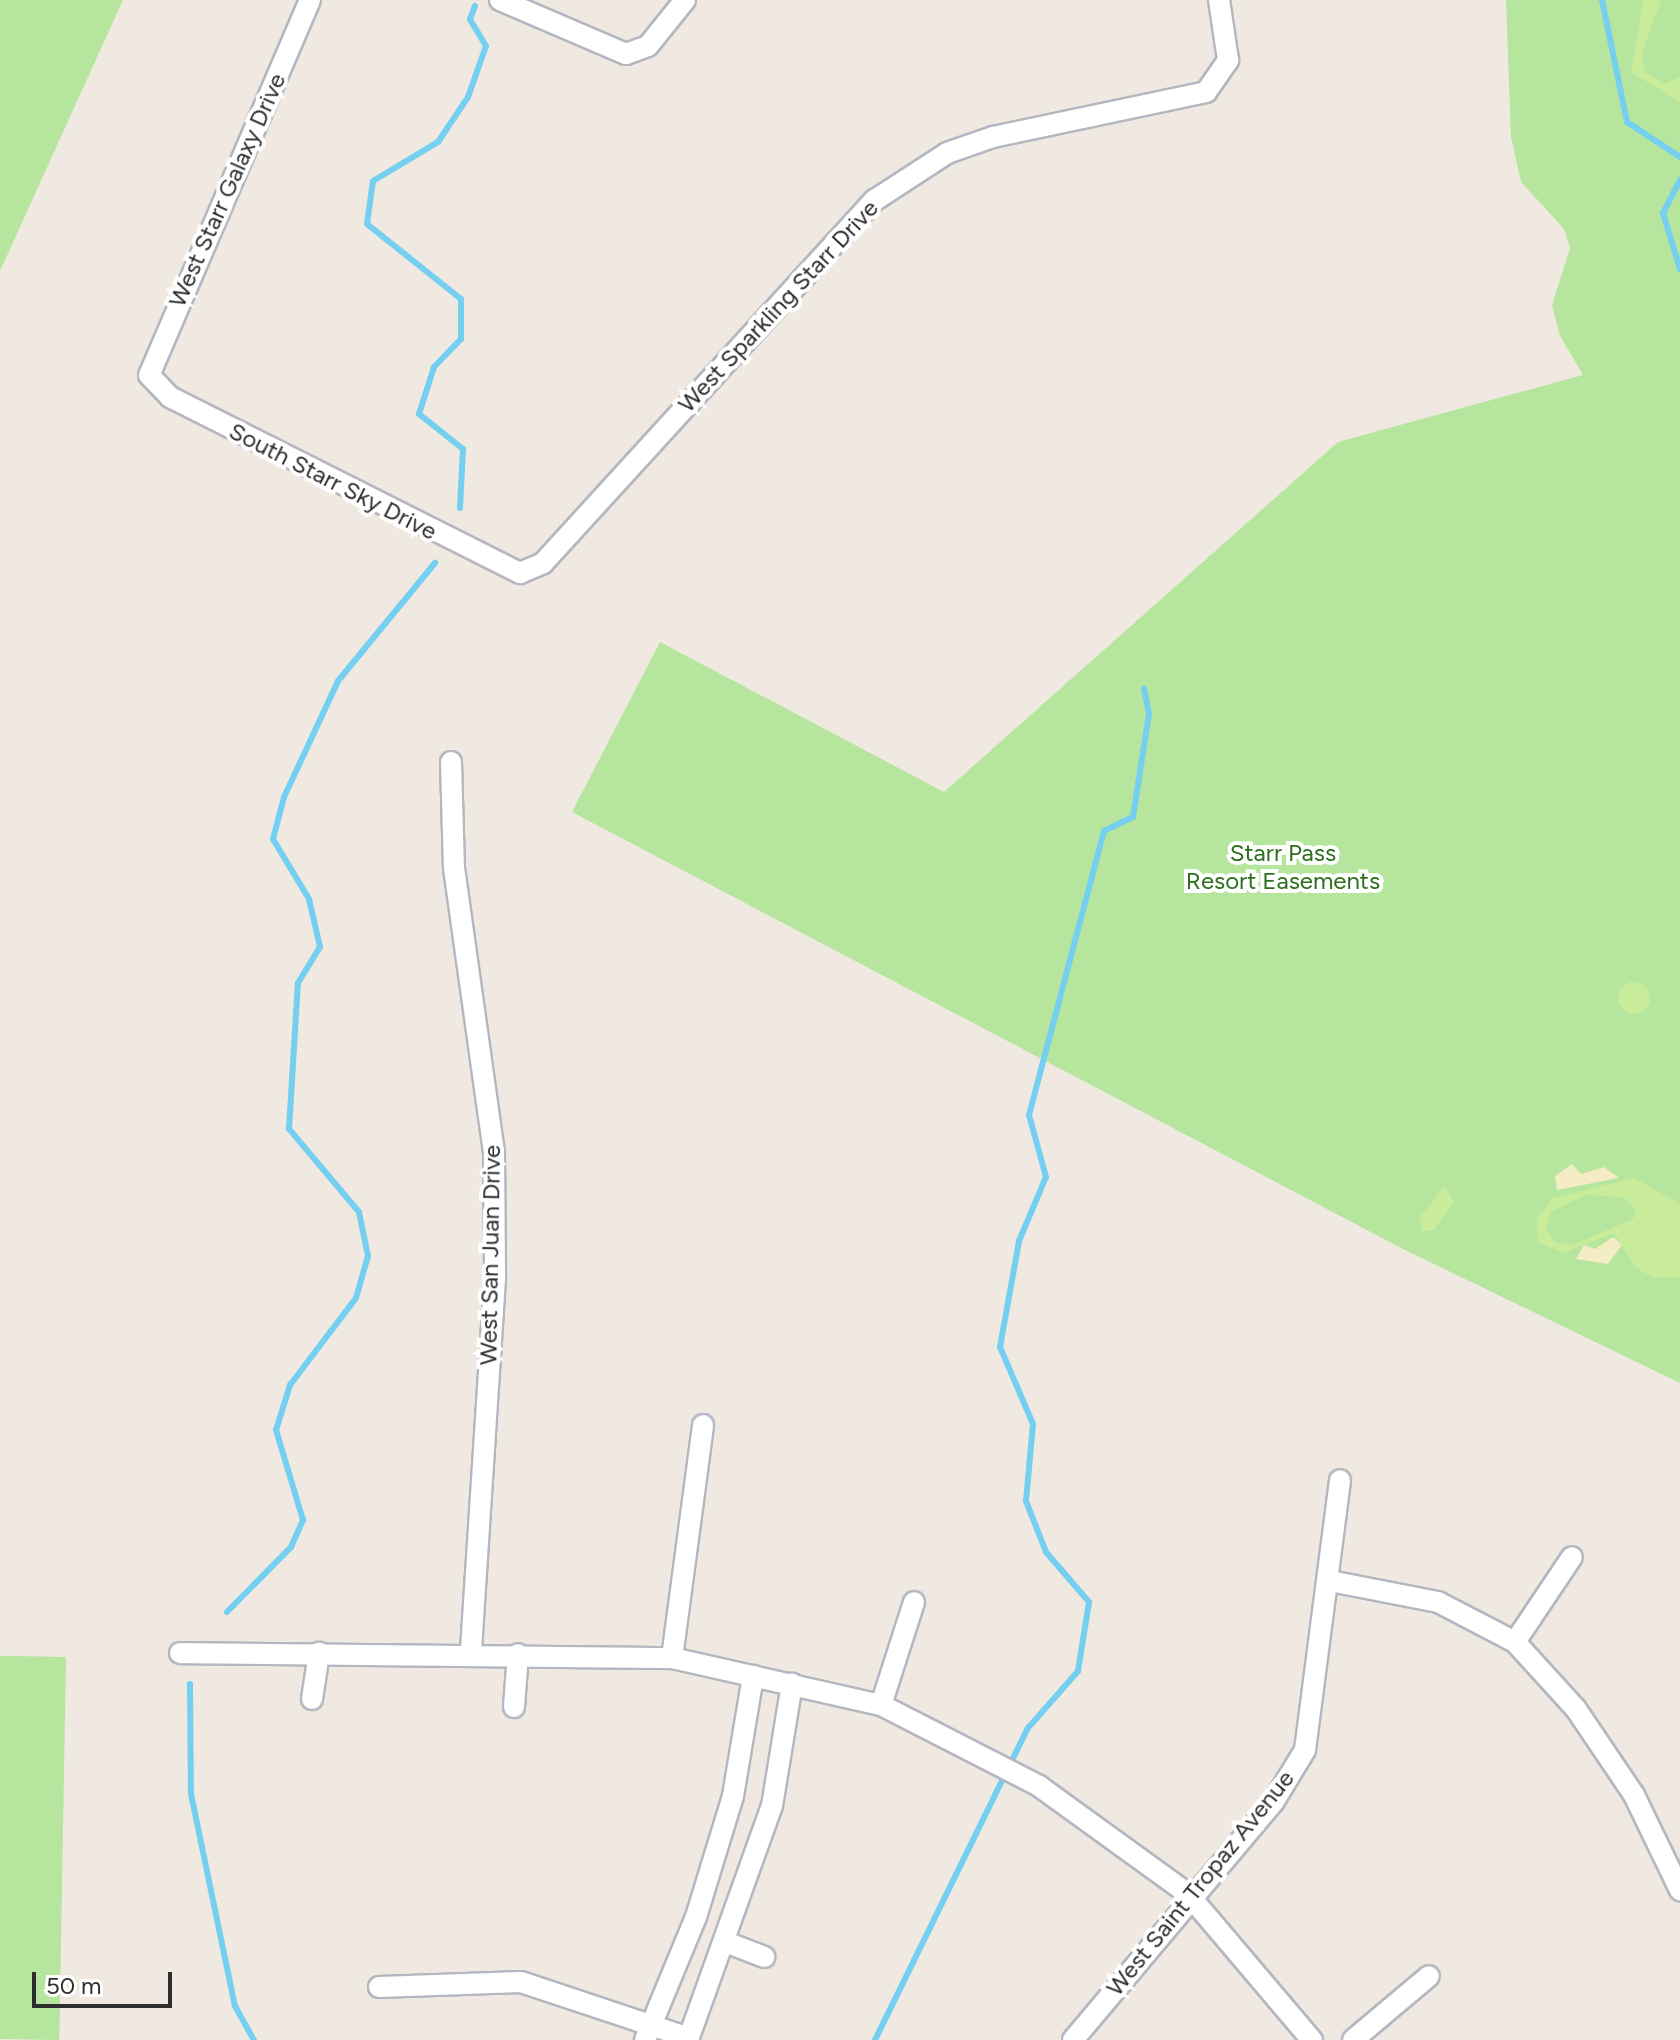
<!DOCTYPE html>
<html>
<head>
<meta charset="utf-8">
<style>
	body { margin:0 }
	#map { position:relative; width:1680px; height:2040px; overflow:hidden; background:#efe9e1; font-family:Figtree,sans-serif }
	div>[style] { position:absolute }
	.green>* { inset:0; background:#b6e59e; transform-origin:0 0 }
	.sand>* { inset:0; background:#f3ecc5 }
	.pitch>* { inset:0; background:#c9ec9a }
	.round { border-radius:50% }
	.stream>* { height:6px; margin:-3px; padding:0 3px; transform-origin:3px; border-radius:3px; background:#75cff0 }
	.roads { filter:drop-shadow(2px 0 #b4b7c1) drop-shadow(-2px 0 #b4b7c1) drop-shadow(0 2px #b4b7c1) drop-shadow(0 -2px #b4b7c1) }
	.minor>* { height:20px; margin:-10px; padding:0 10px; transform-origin:10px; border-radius:10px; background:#fff }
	span { translate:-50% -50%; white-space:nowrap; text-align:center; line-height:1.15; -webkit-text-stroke:8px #fff; paint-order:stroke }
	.street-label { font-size:24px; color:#2e2e2e }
	.park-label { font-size:24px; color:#2c6e1b }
	.scale { position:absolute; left:32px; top:1972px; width:140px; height:36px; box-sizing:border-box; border:4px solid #2e2e2e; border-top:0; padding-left:10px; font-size:24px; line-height:28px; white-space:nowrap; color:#2e2e2e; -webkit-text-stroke:6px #fff; paint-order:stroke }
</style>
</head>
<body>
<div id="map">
	<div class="green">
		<i style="clip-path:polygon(0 0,123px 0,0 271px)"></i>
		<i style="clip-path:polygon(1506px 0,1680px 0,1680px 1383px,1403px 1249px,572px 812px,660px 642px,944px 792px,1338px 442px,1583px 375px,1560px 336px,1552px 305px,1570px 248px,1564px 229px,1521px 182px,1511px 137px)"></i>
		<i style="left:66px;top:1657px;width:383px;height:66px;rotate:91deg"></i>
	</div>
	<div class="sand">
		<i style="clip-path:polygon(1572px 1164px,1581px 1174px,1604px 1167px,1619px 1178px,1557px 1190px,1555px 1176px)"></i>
		<i style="clip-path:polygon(1613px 1237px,1622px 1245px,1608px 1264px,1576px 1259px,1584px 1245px,1595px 1249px)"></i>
	</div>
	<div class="pitch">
		<i style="clip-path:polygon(1643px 0,1661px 0,1642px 54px,1645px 72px,1665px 84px,1680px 76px,1680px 102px,1631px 72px)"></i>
		<i class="round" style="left:1618px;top:982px;width:32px;height:32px"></i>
		<i style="clip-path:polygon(evenodd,1634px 1178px,1680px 1204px,1680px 1278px,1654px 1278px,1635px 1267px,1614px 1233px,1564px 1253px,1538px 1243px,1537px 1218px,1553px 1198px,1634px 1178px,1586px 1195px,1622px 1197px,1636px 1209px,1633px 1219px,1572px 1245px,1555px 1242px,1546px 1227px,1551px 1212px,1586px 1195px)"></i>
		<i style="clip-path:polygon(1445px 1186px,1454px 1202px,1434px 1230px,1422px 1231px,1420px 1217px)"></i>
	</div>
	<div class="stream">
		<i style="left:1602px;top:0;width:125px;rotate:78.4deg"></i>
		<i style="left:1627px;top:122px;width:64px;rotate:33.4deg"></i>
		<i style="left:1680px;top:180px;width:37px;rotate:117deg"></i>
		<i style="left:1663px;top:213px;width:59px;rotate:73.1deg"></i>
		<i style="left:460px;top:508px;width:59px;rotate:-87.1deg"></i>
		<i style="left:463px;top:449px;width:56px;rotate:-141.5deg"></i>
		<i style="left:419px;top:414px;width:49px;rotate:-72.3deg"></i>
		<i style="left:434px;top:367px;width:39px;rotate:-46deg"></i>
		<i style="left:461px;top:339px;width:40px;rotate:-90deg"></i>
		<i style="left:461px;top:299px;width:120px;rotate:-141.4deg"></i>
		<i style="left:367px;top:224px;width:43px;rotate:-82.1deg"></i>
		<i style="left:373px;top:181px;width:76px;rotate:-31deg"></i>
		<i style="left:438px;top:142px;width:54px;rotate:-56.3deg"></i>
		<i style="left:468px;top:97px;width:54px;rotate:-70.6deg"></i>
		<i style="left:486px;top:46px;width:31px;rotate:-121deg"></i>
		<i style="left:470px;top:19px;width:14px;rotate:-69deg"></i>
		<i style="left:227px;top:1612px;width:91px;rotate:-45.4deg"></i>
		<i style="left:291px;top:1547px;width:30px;rotate:-66deg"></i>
		<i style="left:303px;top:1520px;width:94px;rotate:-106.7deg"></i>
		<i style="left:276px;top:1430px;width:47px;rotate:-72.7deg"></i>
		<i style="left:290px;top:1385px;width:109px;rotate:-52.8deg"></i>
		<i style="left:356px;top:1298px;width:44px;rotate:-74.1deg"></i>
		<i style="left:368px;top:1256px;width:45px;rotate:-101.6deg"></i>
		<i style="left:359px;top:1212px;width:109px;rotate:-130.1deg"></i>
		<i style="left:289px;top:1129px;width:146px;rotate:-86.5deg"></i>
		<i style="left:298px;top:983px;width:42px;rotate:-58.6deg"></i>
		<i style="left:320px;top:947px;width:49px;rotate:-102.9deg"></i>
		<i style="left:309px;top:899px;width:70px;rotate:-121deg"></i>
		<i style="left:273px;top:839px;width:43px;rotate:-75.3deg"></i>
		<i style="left:284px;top:797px;width:128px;rotate:-65deg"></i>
		<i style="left:338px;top:681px;width:153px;rotate:-50.6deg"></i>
		<i style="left:190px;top:1684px;width:110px;rotate:89.5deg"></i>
		<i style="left:191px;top:1794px;width:217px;rotate:78.3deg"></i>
		<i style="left:235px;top:2006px;width:39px;rotate:61deg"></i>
		<i style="left:875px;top:2040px;width:347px;rotate:-63.9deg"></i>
		<i style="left:1028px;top:1728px;width:76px;rotate:-48.7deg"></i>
		<i style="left:1078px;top:1671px;width:70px;rotate:-80.9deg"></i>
		<i style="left:1089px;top:1602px;width:66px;rotate:-130.7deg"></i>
		<i style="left:1046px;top:1552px;width:55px;rotate:-111.4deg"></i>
		<i style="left:1026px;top:1501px;width:77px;rotate:-84.8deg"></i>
		<i style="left:1033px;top:1424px;width:84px;rotate:-113.2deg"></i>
		<i style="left:1000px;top:1347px;width:108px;rotate:-79.8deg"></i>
		<i style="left:1019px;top:1241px;width:69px;rotate:-67.1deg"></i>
		<i style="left:1046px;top:1177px;width:64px;rotate:-105.3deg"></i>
		<i style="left:1029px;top:1115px;width:294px;rotate:-75.2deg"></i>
		<i style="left:1104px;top:831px;width:32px;rotate:-26deg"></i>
		<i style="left:1133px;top:817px;width:104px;rotate:-81.2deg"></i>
		<i style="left:1149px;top:714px;width:26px;rotate:-101deg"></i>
	</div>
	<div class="roads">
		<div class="minor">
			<i style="left:310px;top:0;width:408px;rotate:113.2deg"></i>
			<i style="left:149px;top:375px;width:30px;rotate:46deg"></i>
			<i style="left:170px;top:397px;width:392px;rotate:26.7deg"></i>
			<i style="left:520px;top:573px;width:25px;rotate:-23deg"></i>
			<i style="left:543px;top:563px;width:492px;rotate:-47.6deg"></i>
			<i style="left:875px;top:200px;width:86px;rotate:-33.1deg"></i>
			<i style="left:947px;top:153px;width:49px;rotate:-19.2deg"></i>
			<i style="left:993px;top:137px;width:218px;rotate:-11.9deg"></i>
			<i style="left:1206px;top:92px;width:39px;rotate:-55deg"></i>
			<i style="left:1228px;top:60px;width:61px;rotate:-98.5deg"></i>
			<i style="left:500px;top:0;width:137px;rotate:23.2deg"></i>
			<i style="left:626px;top:54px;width:23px;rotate:-20deg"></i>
			<i style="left:648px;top:46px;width:59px;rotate:-51.2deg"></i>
			<i style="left:451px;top:762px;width:106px;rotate:88.4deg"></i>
			<i style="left:454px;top:868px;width:288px;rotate:82deg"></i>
			<i style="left:494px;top:1153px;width:126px;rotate:89.5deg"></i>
			<i style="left:495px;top:1279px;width:375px;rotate:93.7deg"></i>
			<i style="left:1330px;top:1581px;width:110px;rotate:11deg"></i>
			<i style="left:1438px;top:1602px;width:87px;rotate:27.5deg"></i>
			<i style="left:1515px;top:1642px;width:91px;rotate:47.7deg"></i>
			<i style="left:1576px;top:1709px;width:104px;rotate:56deg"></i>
			<i style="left:1634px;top:1795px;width:106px;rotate:64.2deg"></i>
			<i style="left:1515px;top:1642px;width:102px;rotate:-56.2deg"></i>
			<i style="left:180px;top:1653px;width:492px;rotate:0.6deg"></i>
			<i style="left:672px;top:1658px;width:214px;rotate:12.7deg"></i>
			<i style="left:881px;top:1705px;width:178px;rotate:27.1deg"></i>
			<i style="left:1039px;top:1786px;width:184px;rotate:35.9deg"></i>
			<i style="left:1188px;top:1894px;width:192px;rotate:49.7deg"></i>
			<i style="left:672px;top:1658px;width:235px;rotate:-82.4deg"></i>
			<i style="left:312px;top:1699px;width:47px;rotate:-81.3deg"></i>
			<i style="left:881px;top:1705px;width:108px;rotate:-72.2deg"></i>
			<i style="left:514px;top:1707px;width:53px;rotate:-85.7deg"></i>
			<i style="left:728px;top:1943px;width:39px;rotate:21deg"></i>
			<i style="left:379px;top:1987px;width:142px;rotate:-2deg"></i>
			<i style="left:521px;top:1982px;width:177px;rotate:18.4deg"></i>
			<i style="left:645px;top:2040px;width:133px;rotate:-67.5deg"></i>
			<i style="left:696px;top:1917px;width:127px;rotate:-73deg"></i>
			<i style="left:733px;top:1796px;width:122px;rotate:-80.5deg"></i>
			<i style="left:688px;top:2040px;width:249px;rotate:-70.3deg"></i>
			<i style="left:772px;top:1806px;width:124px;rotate:-80.7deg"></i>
			<i style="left:1073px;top:2040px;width:312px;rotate:-49.9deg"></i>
			<i style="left:1274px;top:1801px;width:60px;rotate:-58.7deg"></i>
			<i style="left:1305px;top:1750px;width:272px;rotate:-82.6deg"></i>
			<i style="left:1353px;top:2040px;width:99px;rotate:-40.1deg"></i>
		</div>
	</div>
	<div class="street-label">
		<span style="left:227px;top:190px;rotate:-66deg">West Starr Galaxy Drive</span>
		<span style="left:778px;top:306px;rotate:-47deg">West Sparkling Starr Drive</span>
		<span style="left:333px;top:481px;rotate:27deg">South Starr Sky Drive</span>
		<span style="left:490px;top:1255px;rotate:-89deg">West San Juan Drive</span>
		<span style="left:1200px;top:1883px;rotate:-51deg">West Saint Tropaz Avenue</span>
	</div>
	<div class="park-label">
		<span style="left:1283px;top:867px">Starr Pass<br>Resort Easements</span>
	</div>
	<div class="scale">50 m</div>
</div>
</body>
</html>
